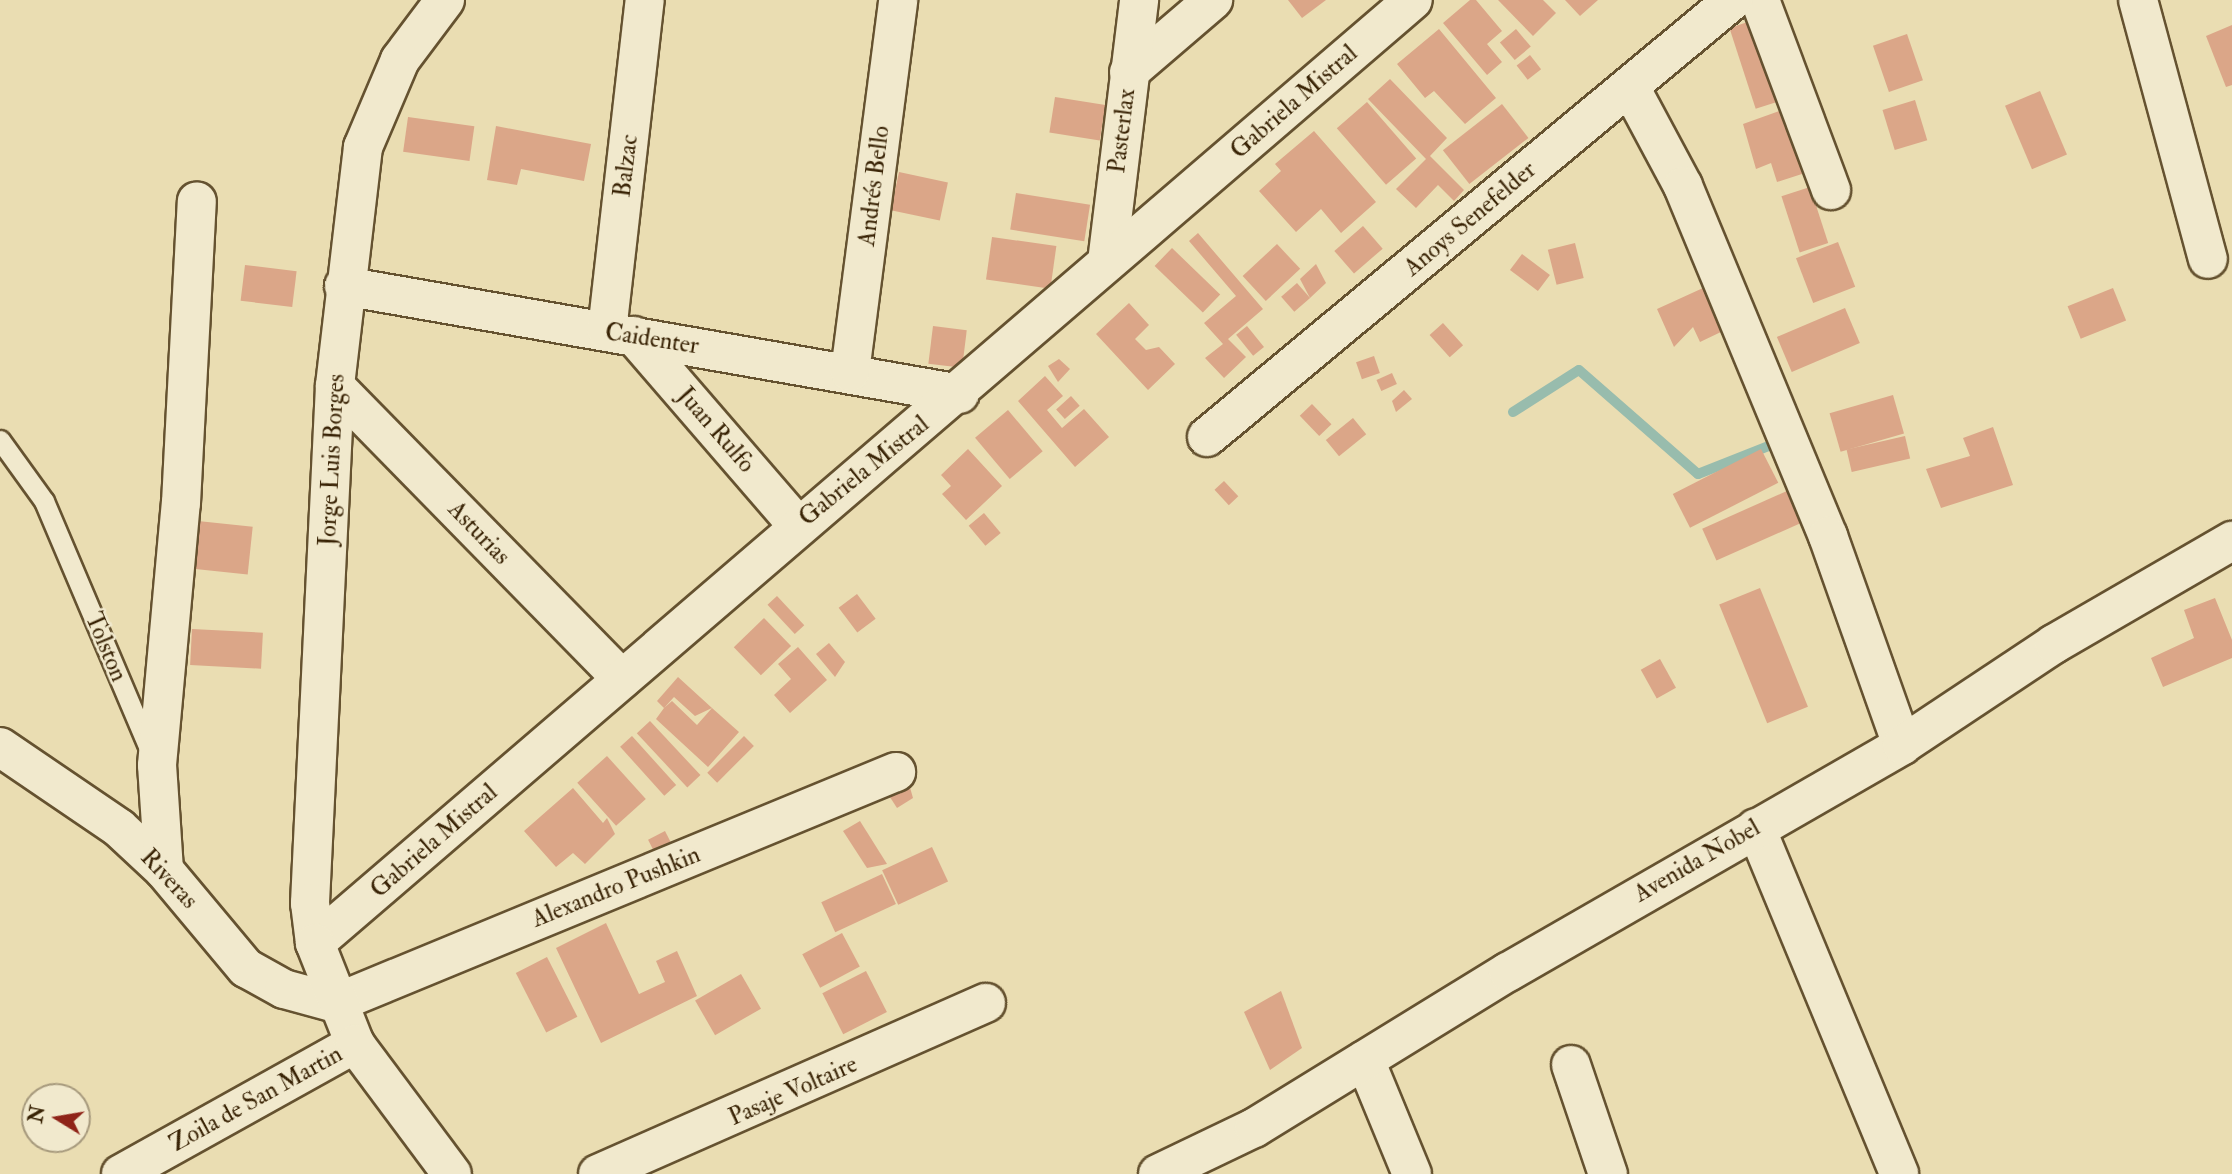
<!DOCTYPE html>
<html>
<head>
<meta charset="utf-8">
<style>
	body { margin:0 }
	#map { position:relative; width:2232px; height:1174px; overflow:hidden; background:#eaddb2; font-family:"IM FELL Double Pica",serif }
	div>[style] { position:absolute }
	.stream>* { height:10px; margin:-5px; padding:0 5px; transform-origin:5px; border-radius:5px; background:#98bcad }
	.building>* { inset:0; background:#dba688; transform-origin:0 0 }
	.roads { filter:drop-shadow(2px 0 #655230) drop-shadow(-2px 0 #655230) drop-shadow(0 2px #655230) drop-shadow(0 -2px #655230) }
	.service>* { height:19px; margin:-9.5px; padding:0 9.5px; transform-origin:9.5px; border-radius:9.5px; background:#f1e9cd }
	.minor>* { height:38px; margin:-19px; padding:0 19px; transform-origin:19px; border-radius:19px; background:#f1e9cd }
	.tertiary>* { height:38px; margin:-19px; padding:0 19px; transform-origin:19px; border-radius:19px; background:#f1e9cd }
	span { translate:-50% -50%; white-space:nowrap; text-align:center; line-height:1.15; -webkit-text-stroke:5px #f1e9cd; paint-order:stroke }
	.street-label { font-size:24px; color:#392305 }
	.north { position:absolute; left:21px; top:1083px; width:70px; height:70px; box-sizing:border-box; background:#f1e9cd; border:2px solid #a79a7d; border-radius:50%; rotate:281deg; font-size:19px; font-weight:700; line-height:28px; text-align:center; color:#392305 }
	.north::after { content:''; display:block; margin:auto; width:24px; height:32px; background:#8f2418; clip-path:polygon(50% 0,100% 100%,50% 72%,0 100%) }
</style>
</head>
<body>
<div id="map">
	<div class="stream">
		<i style="left:1513px;top:412px;width:78px;rotate:-32.5deg"></i>
		<i style="left:1579px;top:370px;width:158px;rotate:41.2deg"></i>
		<i style="left:1698px;top:474px;width:79px;rotate:-21.7deg"></i>
	</div>
	<div class="building">
		<i style="clip-path:polygon(1288px 0,1326px 0,1302px 18px)"></i>
		<i style="clip-path:polygon(1470px 0,1476px 0,1502px 31px,1487px 44px,1502px 62px,1487px 75px,1443px 23px)"></i>
		<i style="clip-path:polygon(1498px 0,1543px 0,1556px 13px,1533px 36px)"></i>
		<i style="clip-path:polygon(1565px 0,1598px 0,1580px 16px)"></i>
		<i style="left:1757px;top:19px;width:85px;height:29px;rotate:72deg"></i>
		<i style="clip-path:polygon(2232px 25px,2232px 85px,2226px 87px,2206px 36px)"></i>
		<i style="clip-path:polygon(1439px 29px,1496px 98px,1465px 124px,1434px 91px,1425px 98px,1397px 64px)"></i>
		<i style="left:1516px;top:29px;width:23px;height:21px;rotate:50deg"></i>
		<i style="left:1907px;top:34px;width:49px;height:36px;rotate:71deg"></i>
		<i style="left:1530px;top:55px;width:18px;height:17px;rotate:52deg"></i>
		<i style="clip-path:polygon(1390px 79px,1447px 138px,1430px 156px,1464px 190px,1454px 201px,1438px 185px,1416px 208px,1396px 189px,1426px 159px,1368px 99px)"></i>
		<i style="left:2040px;top:91px;width:69px;height:38px;rotate:67deg"></i>
		<i style="left:1055px;top:97px;width:51px;height:36px;rotate:9deg"></i>
		<i style="left:1915px;top:100px;width:42px;height:34px;rotate:73deg"></i>
		<i style="left:1367px;top:102px;width:75px;height:40px;rotate:49deg"></i>
		<i style="left:1502px;top:104px;width:43px;height:75px;rotate:52deg"></i>
		<i style="clip-path:polygon(1785px 109px,1805px 173px,1777px 182px,1771px 163px,1756px 169px,1743px 124px)"></i>
		<i style="left:408px;top:117px;width:67px;height:35px;rotate:8deg"></i>
		<i style="clip-path:polygon(496px 126px,591px 144px,584px 181px,521px 169px,517px 185px,487px 180px)"></i>
		<i style="clip-path:polygon(1314px 131px,1376px 202px,1341px 233px,1321px 209px,1296px 232px,1259px 191px,1281px 171px,1275px 164px)"></i>
		<i style="left:899px;top:172px;width:50px;height:39px;rotate:12deg"></i>
		<i style="left:1810px;top:187px;width:59px;height:30px;rotate:72deg"></i>
		<i style="left:1016px;top:193px;width:75px;height:37px;rotate:9deg"></i>
		<i style="left:1363px;top:226px;width:30px;height:38px;rotate:49deg"></i>
		<i style="clip-path:polygon(1198px 233px,1263px 309px,1228px 339px,1246px 357px,1224px 378px,1205px 358px,1223px 344px,1204px 323px,1236px 296px,1189px 241px)"></i>
		<i style="left:992px;top:237px;width:65px;height:43px;rotate:8deg"></i>
		<i style="left:1838px;top:242px;width:48px;height:45px;rotate:69deg"></i>
		<i style="left:1575px;top:243px;width:36px;height:28px;rotate:76deg"></i>
		<i style="left:1277px;top:244px;width:34px;height:47px;rotate:47deg"></i>
		<i style="left:1172px;top:248px;width:67px;height:25px;rotate:44deg"></i>
		<i style="left:1522px;top:254px;width:35px;height:20px;rotate:37deg"></i>
		<i style="clip-path:polygon(1316px 264px,1326px 283px,1310px 298px,1300px 279px)"></i>
		<i style="left:245px;top:265px;width:52px;height:36px;rotate:7deg"></i>
		<i style="left:1297px;top:283px;width:20px;height:21px;rotate:49deg"></i>
		<i style="clip-path:polygon(1703px 288px,1723px 331px,1700px 342px,1693px 327px,1674px 347px,1657px 309px)"></i>
		<i style="left:2113px;top:288px;width:35px;height:49px;rotate:68deg"></i>
		<i style="clip-path:polygon(1129px 303px,1149px 325px,1135px 339px,1146px 350px,1159px 347px,1175px 364px,1148px 390px,1096px 334px)"></i>
		<i style="left:1845px;top:308px;width:38px;height:74px;rotate:67deg"></i>
		<i style="left:1443px;top:323px;width:30px;height:18px;rotate:48deg"></i>
		<i style="left:933px;top:326px;width:34px;height:38px;rotate:7deg"></i>
		<i style="left:1247px;top:326px;width:27px;height:14px;rotate:51deg"></i>
		<i style="left:1374px;top:356px;width:18px;height:19px;rotate:71deg"></i>
		<i style="clip-path:polygon(1059px 359px,1070px 369px,1058px 382px,1048px 366px)"></i>
		<i style="left:1392px;top:373px;width:12px;height:17px;rotate:66deg"></i>
		<i style="clip-path:polygon(1045px 376px,1063px 396px,1047px 410px,1062px 428px,1084px 409px,1109px 437px,1075px 467px,1018px 401px)"></i>
		<i style="clip-path:polygon(1404px 390px,1412px 399px,1396px 412px,1392px 401px)"></i>
		<i style="left:1893px;top:395px;width:40px;height:66px;rotate:74deg"></i>
		<i style="left:1071px;top:396px;width:13px;height:20px;rotate:48deg"></i>
		<i style="left:1312px;top:404px;width:28px;height:17px;rotate:46deg"></i>
		<i style="left:1008px;top:410px;width:54px;height:43px;rotate:50deg"></i>
		<i style="left:1353px;top:418px;width:21px;height:35px;rotate:51deg"></i>
		<i style="clip-path:polygon(1993px 427px,2013px 485px,1941px 508px,1926px 469px,1970px 456px,1963px 438px)"></i>
		<i style="left:1905px;top:436px;width:23px;height:60px;rotate:77deg"></i>
		<i style="clip-path:polygon(968px 449px,1002px 486px,966px 520px,942px 494px,951px 486px,941px 475px)"></i>
		<i style="left:1761px;top:449px;width:38px;height:99px;rotate:63deg"></i>
		<i style="left:1224px;top:481px;width:21px;height:13px;rotate:47deg"></i>
		<i style="left:1789px;top:490px;width:35px;height:95px;rotate:66deg"></i>
		<i style="left:984px;top:513px;width:26px;height:20px;rotate:50deg"></i>
		<i style="left:198px;top:521px;width:55px;height:48px;rotate:6deg"></i>
		<i style="left:1760px;top:588px;width:128px;height:44px;rotate:68deg"></i>
		<i style="left:857px;top:594px;width:31px;height:23px;rotate:53deg"></i>
		<i style="left:777px;top:596px;width:40px;height:13px;rotate:47deg"></i>
		<i style="clip-path:polygon(2215px 598px,2232px 640px,2232px 658px,2163px 687px,2151px 658px,2194px 638px,2184px 610px)"></i>
		<i style="left:764px;top:618px;width:39px;height:42px;rotate:46deg"></i>
		<i style="left:192px;top:629px;width:71px;height:36px;rotate:3deg"></i>
		<i style="clip-path:polygon(829px 643px,845px 662px,835px 677px,816px 654px)"></i>
		<i style="clip-path:polygon(798px 647px,827px 680px,790px 713px,774px 695px,791px 679px,778px 664px)"></i>
		<i style="left:1660px;top:659px;width:33px;height:22px;rotate:61deg"></i>
		<i style="clip-path:polygon(678px 677px,712px 708px,695px 716px,674px 697px,664px 708px,672px 701px,697px 725px,712px 708px,739px 732px,708px 767px,656px 719px,664px 708px,657px 701px)"></i>
		<i style="left:650px;top:721px;width:74px;height:18px;rotate:47deg"></i>
		<i style="left:632px;top:736px;width:66px;height:16px;rotate:48deg"></i>
		<i style="left:744px;top:736px;width:14px;height:52px;rotate:45deg"></i>
		<i style="left:607px;top:756px;width:58px;height:40px;rotate:48deg"></i>
		<i style="clip-path:polygon(909px 784px,913px 798px,897px 808px,886px 791px)"></i>
		<i style="clip-path:polygon(573px 788px,603px 823px,607px 818px,615px 834px,585px 864px,573px 853px,556px 867px,524px 831px)"></i>
		<i style="clip-path:polygon(860px 821px,887px 864px,867px 868px,843px 831px)"></i>
		<i style="left:665px;top:831px;width:27px;height:19px;rotate:63deg"></i>
		<i style="left:932px;top:847px;width:38px;height:55px;rotate:65deg"></i>
		<i style="left:882px;top:874px;width:33px;height:67px;rotate:65deg"></i>
		<i style="clip-path:polygon(606px 923px,639px 994px,665px 982px,656px 961px,677px 951px,697px 996px,601px 1043px,556px 948px)"></i>
		<i style="left:842px;top:933px;width:38px;height:45px;rotate:62deg"></i>
		<i style="left:547px;top:957px;width:67px;height:35px;rotate:63deg"></i>
		<i style="left:866px;top:971px;width:46px;height:49px;rotate:63deg"></i>
		<i style="left:741px;top:974px;width:40px;height:53px;rotate:60deg"></i>
		<i style="clip-path:polygon(1281px 991px,1302px 1048px,1270px 1070px,1244px 1012px)"></i>
	</div>
	<div class="roads">
		<div class="service">
			<i style="left:0;top:440px;width:75px;rotate:54.2deg"></i>
			<i style="left:44px;top:501px;width:274px;rotate:67deg"></i>
		</div>
		<div class="minor">
			<i style="left:1760px;top:0;width:203px;rotate:69.5deg"></i>
			<i style="left:2138px;top:0;width:268px;rotate:74.9deg"></i>
			<i style="left:1129px;top:72px;width:111px;rotate:-40.6deg"></i>
			<i style="left:1630px;top:87px;width:112px;rotate:61.8deg"></i>
			<i style="left:1683px;top:186px;width:379px;rotate:67.5deg"></i>
			<i style="left:1828px;top:536px;width:222px;rotate:70.5deg"></i>
			<i style="left:1107px;top:262px;width:264px;rotate:-83deg"></i>
			<i style="left:344px;top:286px;width:625px;rotate:9.94deg"></i>
			<i style="left:607px;top:331px;width:333px;rotate:-83.5deg"></i>
			<i style="left:634px;top:336px;width:250px;rotate:49.2deg"></i>
			<i style="left:850px;top:372px;width:375px;rotate:-82.6deg"></i>
			<i style="left:335px;top:386px;width:410px;rotate:45.6deg"></i>
			<i style="left:1207px;top:437px;width:684px;rotate:-39.72deg"></i>
			<i style="left:0;top:747px;width:144px;rotate:34.2deg"></i>
			<i style="left:119px;top:828px;width:62px;rotate:43deg"></i>
			<i style="left:164px;top:870px;width:128px;rotate:50.1deg"></i>
			<i style="left:246px;top:968px;width:43px;rotate:28.9deg"></i>
			<i style="left:284px;top:989px;width:54px;rotate:15.1deg"></i>
			<i style="left:336px;top:1003px;width:606px;rotate:-22.42deg"></i>
			<i style="left:1756px;top:828px;width:374px;rotate:67.5deg"></i>
			<i style="left:164px;top:870px;width:105px;rotate:-93.8deg"></i>
			<i style="left:157px;top:765px;width:263px;rotate:-84.8deg"></i>
			<i style="left:181px;top:503px;width:302px;rotate:-87deg"></i>
			<i style="left:315px;top:943px;width:1447px;rotate:-40.66deg"></i>
			<i style="left:1365px;top:1060px;width:123px;rotate:67.6deg"></i>
			<i style="left:1571px;top:1065px;width:115px;rotate:71.3deg"></i>
			<i style="left:121px;top:1174px;width:268px;rotate:-29.1deg"></i>
			<i style="left:598px;top:1174px;width:424px;rotate:-23.8deg"></i>
			<i style="left:1158px;top:1174px;width:106px;rotate:-25.6deg"></i>
			<i style="left:1254px;top:1128px;width:298px;rotate:-31.6deg"></i>
			<i style="left:1508px;top:972px;width:455px;rotate:-29.9deg"></i>
			<i style="left:1902px;top:745px;width:182px;rotate:-33.6deg"></i>
			<i style="left:2054px;top:644px;width:206px;rotate:-30.1deg"></i>
		</div>
		<div class="tertiary">
			<i style="left:445px;top:0;width:75px;rotate:126.9deg"></i>
			<i style="left:400px;top:60px;width:95px;rotate:113deg"></i>
			<i style="left:363px;top:147px;width:241px;rotate:96.7deg"></i>
			<i style="left:335px;top:386px;width:518px;rotate:92.77deg"></i>
			<i style="left:310px;top:903px;width:40px;rotate:82.9deg"></i>
			<i style="left:315px;top:943px;width:109px;rotate:68.4deg"></i>
			<i style="left:355px;top:1044px;width:162px;rotate:53.3deg"></i>
		</div>
	</div>
	<div class="street-label">
		<span style="left:1294px;top:102px;rotate:-41deg">Gabriela Mistral</span>
		<span style="left:1122px;top:131px;rotate:-83deg">Pasterlax</span>
		<span style="left:626px;top:166px;rotate:-83deg">Balzac</span>
		<span style="left:874px;top:186px;rotate:-83deg">Andrés Bello</span>
		<span style="left:1470px;top:219px;rotate:-40deg">Anoys Senefelder</span>
		<span style="left:652px;top:339px;rotate:9deg">Caidenter</span>
		<span style="left:716px;top:430px;rotate:49deg">Juan Rulfo</span>
		<span style="left:332px;top:460px;rotate:-87deg">Jorge Luis Borges</span>
		<span style="left:864px;top:471px;rotate:-39deg">Gabriela Mistral</span>
		<span style="left:479px;top:533px;rotate:46deg">Asturias</span>
		<span style="left:106px;top:647px;rotate:67deg">Tolston</span>
		<span style="left:434px;top:841px;rotate:-41deg">Gabriela Mistral</span>
		<span style="left:1697px;top:861px;rotate:-30deg">Avenida Nobel</span>
		<span style="left:169px;top:879px;rotate:47deg">Riveras</span>
		<span style="left:616px;top:887px;rotate:-22deg">Alexandro Pushkin</span>
		<span style="left:793px;top:1091px;rotate:-24deg">Pasaje Voltaire</span>
		<span style="left:256px;top:1099px;rotate:-29deg">Zoila de San Martin</span>
	</div>
	<div class="north">N</div>
</div>
</body>
</html>
